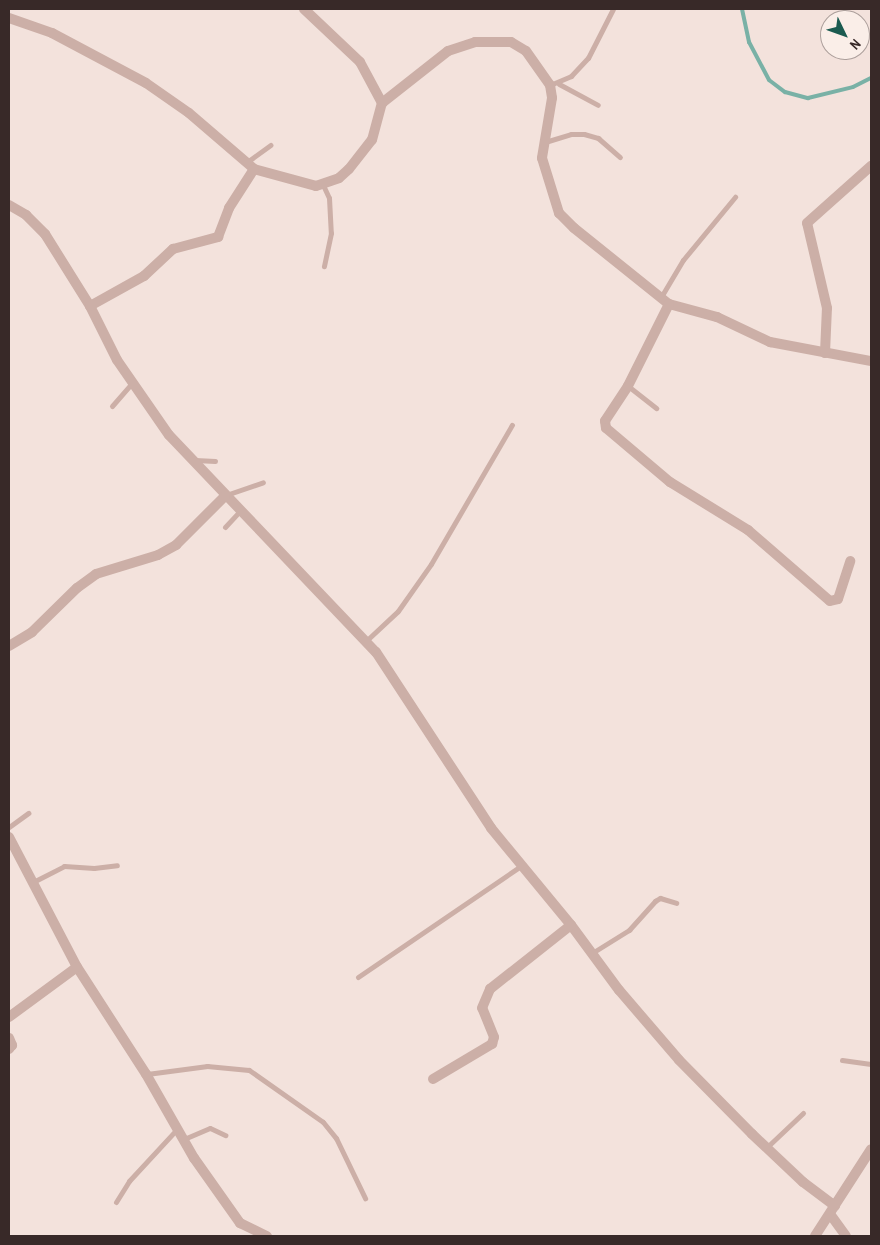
<!DOCTYPE html>
<html>
<head>
<meta charset="utf-8">
<style>
	body { margin:0 }
	#map { position:relative; width:880px; height:1245px; overflow:hidden; background:#f3e2dc; font-family:"Archivo Narrow",sans-serif }
	div>[style] { position:absolute }
	.stream>* { height:4px; margin:-2px; padding:0 2px; transform-origin:2px; border-radius:2px; background:#79b1a6 }
	.lane>* { height:5px; margin:-2.5px; padding:0 2.5px; transform-origin:2.5px; border-radius:2.5px; background:#ccafa7 }
	.street>* { height:10px; margin:-5px; padding:0 5px; transform-origin:5px; border-radius:5px; background:#ccafa7 }
	span { translate:-50% -50%; white-space:nowrap; text-align:center; line-height:1.15; -webkit-text-stroke:5px #faeee8; paint-order:stroke }
	.frame { position:absolute; inset:0; border:10px solid #382928; pointer-events:none }
	.north { position:absolute; left:820px; top:10px; width:50px; height:50px; box-sizing:border-box; background:#faeee8; border:1px solid #ac9f9b; border-radius:50%; rotate:132deg; font-size:14px; font-weight:700; line-height:20px; text-align:center; color:#382928 }
	.north::after { content:''; display:block; margin:auto; width:18px; height:22px; background:#1b5b50; clip-path:polygon(50% 0,100% 100%,50% 72%,0 100%) }
</style>
</head>
<body>
<div id="map">
	<div class="stream">
		<i style="left:742px;top:9px;width:34px;rotate:78deg"></i>
		<i style="left:749px;top:42px;width:43px;rotate:62.2deg"></i>
		<i style="left:769px;top:80px;width:20px;rotate:37deg"></i>
		<i style="left:785px;top:92px;width:24px;rotate:15deg"></i>
		<i style="left:808px;top:98px;width:46px;rotate:-13.7deg"></i>
		<i style="left:853px;top:87px;width:20px;rotate:-27deg"></i>
	</div>
	<div class="lane">
		<i style="left:559px;top:84px;width:44px;rotate:28.3deg"></i>
		<i style="left:550px;top:85px;width:23px;rotate:-23deg"></i>
		<i style="left:571px;top:76px;width:25px;rotate:-47deg"></i>
		<i style="left:588px;top:58px;width:55px;rotate:-63deg"></i>
		<i style="left:545px;top:142px;width:27px;rotate:-17deg"></i>
		<i style="left:571px;top:134px;width:13px"></i>
		<i style="left:584px;top:134px;width:15px;rotate:16deg"></i>
		<i style="left:598px;top:138px;width:29px;rotate:41deg"></i>
		<i style="left:247px;top:162px;width:29px;rotate:-36deg"></i>
		<i style="left:323px;top:185px;width:14px;rotate:65deg"></i>
		<i style="left:329px;top:198px;width:35px;rotate:87deg"></i>
		<i style="left:331px;top:233px;width:34px;rotate:102deg"></i>
		<i style="left:661px;top:297px;width:43px;rotate:-59.3deg"></i>
		<i style="left:683px;top:260px;width:82px;rotate:-50.5deg"></i>
		<i style="left:628px;top:386px;width:36px;rotate:38deg"></i>
		<i style="left:112px;top:406px;width:30px;rotate:-49deg"></i>
		<i style="left:195px;top:460px;width:20px;rotate:3deg"></i>
		<i style="left:226px;top:495px;width:39px;rotate:-19deg"></i>
		<i style="left:225px;top:527px;width:22px;rotate:-47deg"></i>
		<i style="left:367px;top:640px;width:42px;rotate:-43.1deg"></i>
		<i style="left:398px;top:611px;width:57px;rotate:-54.9deg"></i>
		<i style="left:431px;top:564px;width:161px;rotate:-59.8deg"></i>
		<i style="left:9px;top:827px;width:24px;rotate:-36deg"></i>
		<i style="left:33px;top:882px;width:35px;rotate:-27deg"></i>
		<i style="left:64px;top:866px;width:30px;rotate:4deg"></i>
		<i style="left:94px;top:868px;width:23px;rotate:-7deg"></i>
		<i style="left:592px;top:953px;width:44px;rotate:-31.9deg"></i>
		<i style="left:629px;top:930px;width:39px;rotate:-48deg"></i>
		<i style="left:655px;top:901px;width:6px;rotate:-31deg"></i>
		<i style="left:660px;top:898px;width:17px;rotate:17deg"></i>
		<i style="left:358px;top:977px;width:199px;rotate:-34.3deg"></i>
		<i style="left:842px;top:1060px;width:29px;rotate:8deg"></i>
		<i style="left:147px;top:1074px;width:61px;rotate:-7.6deg"></i>
		<i style="left:207px;top:1066px;width:42px;rotate:5.4deg"></i>
		<i style="left:249px;top:1070px;width:90px;rotate:35.1deg"></i>
		<i style="left:323px;top:1122px;width:21px;rotate:51deg"></i>
		<i style="left:336px;top:1138px;width:67px;rotate:64.2deg"></i>
		<i style="left:184px;top:1139px;width:28px;rotate:-23deg"></i>
		<i style="left:210px;top:1128px;width:17px;rotate:25deg"></i>
		<i style="left:766px;top:1148px;width:51px;rotate:-43.4deg"></i>
		<i style="left:116px;top:1202px;width:25px;rotate:-58deg"></i>
		<i style="left:129px;top:1181px;width:71px;rotate:-47.3deg"></i>
	</div>
	<div class="street">
		<i style="left:304px;top:9px;width:77px;rotate:43.4deg"></i>
		<i style="left:360px;top:62px;width:47px;rotate:61.8deg"></i>
		<i style="left:9px;top:18px;width:46px;rotate:19.2deg"></i>
		<i style="left:52px;top:33px;width:106px;rotate:28deg"></i>
		<i style="left:146px;top:83px;width:52px;rotate:34.9deg"></i>
		<i style="left:189px;top:113px;width:86px;rotate:40.7deg"></i>
		<i style="left:254px;top:169px;width:64px;rotate:15.3deg"></i>
		<i style="left:316px;top:186px;width:24px;rotate:-19deg"></i>
		<i style="left:339px;top:178px;width:13px;rotate:-42deg"></i>
		<i style="left:349px;top:169px;width:37px;rotate:-52deg"></i>
		<i style="left:372px;top:140px;width:38px;rotate:-75deg"></i>
		<i style="left:382px;top:103px;width:84px;rotate:-38.2deg"></i>
		<i style="left:448px;top:51px;width:28px;rotate:-18deg"></i>
		<i style="left:475px;top:42px;width:36px"></i>
		<i style="left:511px;top:42px;width:17px;rotate:31deg"></i>
		<i style="left:526px;top:51px;width:42px;rotate:54.8deg"></i>
		<i style="left:550px;top:85px;width:13px;rotate:81deg"></i>
		<i style="left:552px;top:98px;width:61px;rotate:99.5deg"></i>
		<i style="left:542px;top:158px;width:58px;rotate:72.8deg"></i>
		<i style="left:559px;top:213px;width:21px;rotate:45deg"></i>
		<i style="left:574px;top:228px;width:122px;rotate:38.7deg"></i>
		<i style="left:669px;top:304px;width:50px;rotate:15.2deg"></i>
		<i style="left:717px;top:317px;width:59px;rotate:25.3deg"></i>
		<i style="left:770px;top:342px;width:103px;rotate:10.7deg"></i>
		<i style="left:9px;top:205px;width:20px;rotate:30deg"></i>
		<i style="left:26px;top:215px;width:27px;rotate:45deg"></i>
		<i style="left:45px;top:234px;width:85px;rotate:58deg"></i>
		<i style="left:90px;top:306px;width:60px;rotate:63.4deg"></i>
		<i style="left:117px;top:360px;width:91px;rotate:55.3deg"></i>
		<i style="left:169px;top:435px;width:300px;rotate:46.4deg"></i>
		<i style="left:376px;top:652px;width:210px;rotate:56.8deg"></i>
		<i style="left:491px;top:828px;width:126px;rotate:50.5deg"></i>
		<i style="left:571px;top:925px;width:81px;rotate:53.6deg"></i>
		<i style="left:619px;top:990px;width:92px;rotate:49.4deg"></i>
		<i style="left:679px;top:1060px;width:104px;rotate:45.4deg"></i>
		<i style="left:752px;top:1134px;width:70px;rotate:43.3deg"></i>
		<i style="left:803px;top:1182px;width:40px;rotate:37deg"></i>
		<i style="left:669px;top:304px;width:92px;rotate:116.6deg"></i>
		<i style="left:628px;top:386px;width:42px;rotate:123.3deg"></i>
		<i style="left:605px;top:421px;width:7px;rotate:82deg"></i>
		<i style="left:606px;top:428px;width:84px;rotate:40.2deg"></i>
		<i style="left:670px;top:482px;width:92px;rotate:31.6deg"></i>
		<i style="left:748px;top:530px;width:108px;rotate:40.9deg"></i>
		<i style="left:830px;top:601px;width:8px;rotate:-14deg"></i>
		<i style="left:838px;top:599px;width:40px;rotate:-72deg"></i>
		<i style="left:90px;top:306px;width:62px;rotate:-29.1deg"></i>
		<i style="left:144px;top:276px;width:40px;rotate:-43deg"></i>
		<i style="left:173px;top:249px;width:47px;rotate:-14.9deg"></i>
		<i style="left:218px;top:237px;width:31px;rotate:-69deg"></i>
		<i style="left:229px;top:208px;width:46px;rotate:-57.3deg"></i>
		<i style="left:825px;top:353px;width:45px;rotate:-87.5deg"></i>
		<i style="left:827px;top:308px;width:87px;rotate:-103.2deg"></i>
		<i style="left:807px;top:223px;width:86px;rotate:-41.7deg"></i>
		<i style="left:9px;top:646px;width:27px;rotate:-31deg"></i>
		<i style="left:32px;top:632px;width:63px;rotate:-44.4deg"></i>
		<i style="left:77px;top:588px;width:24px;rotate:-36deg"></i>
		<i style="left:96px;top:574px;width:65px;rotate:-17deg"></i>
		<i style="left:158px;top:555px;width:21px;rotate:-29deg"></i>
		<i style="left:176px;top:545px;width:69px;rotate:-45deg"></i>
		<i style="left:9px;top:837px;width:147px;rotate:62.4deg"></i>
		<i style="left:77px;top:967px;width:127px;rotate:57.2deg"></i>
		<i style="left:146px;top:1074px;width:97px;rotate:60.3deg"></i>
		<i style="left:194px;top:1158px;width:80px;rotate:54.7deg"></i>
		<i style="left:240px;top:1223px;width:30px;rotate:26deg"></i>
		<i style="left:9px;top:1017px;width:84px;rotate:-36.3deg"></i>
		<i style="left:9px;top:1038px;width:8px;rotate:67deg"></i>
		<i style="left:12px;top:1045px;width:5px;rotate:127deg"></i>
		<i style="left:433px;top:1079px;width:69px;rotate:-30.7deg"></i>
		<i style="left:492px;top:1044px;width:7px;rotate:-74deg"></i>
		<i style="left:494px;top:1037px;width:31px;rotate:-112deg"></i>
		<i style="left:482px;top:1008px;width:21px;rotate:-67deg"></i>
		<i style="left:490px;top:989px;width:103px;rotate:-38.3deg"></i>
		<i style="left:830px;top:1214px;width:27px;rotate:54deg"></i>
		<i style="left:815px;top:1236px;width:103px;rotate:-57.2deg"></i>
	</div>
	<div class="frame"></div>
	<div class="north">N</div>
</div>
</body>
</html>
